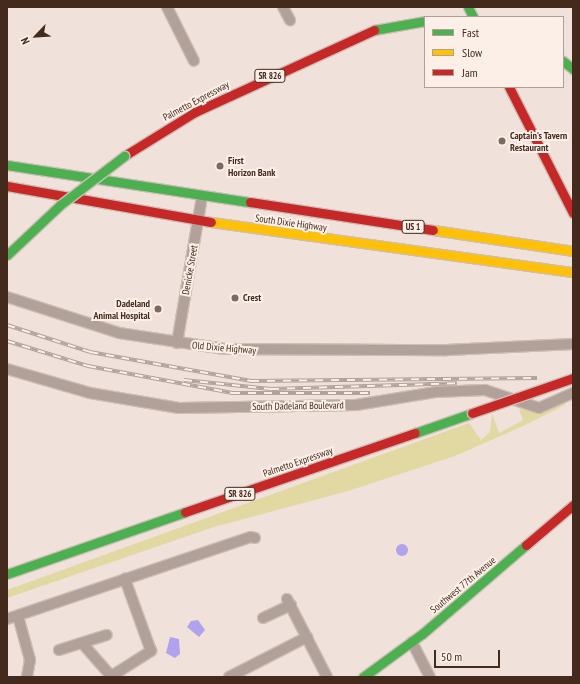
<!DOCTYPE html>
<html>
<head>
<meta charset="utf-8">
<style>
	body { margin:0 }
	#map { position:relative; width:580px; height:684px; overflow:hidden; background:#f0e2da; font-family:"PT Sans Narrow",sans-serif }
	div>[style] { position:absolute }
	.green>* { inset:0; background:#e1d9a1 }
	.water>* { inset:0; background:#b0a2ec }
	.round { border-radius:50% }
	.roads { filter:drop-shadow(1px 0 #ccbeb6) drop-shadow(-1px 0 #ccbeb6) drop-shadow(0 1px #ccbeb6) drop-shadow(0 -1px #ccbeb6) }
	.street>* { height:10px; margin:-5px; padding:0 5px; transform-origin:5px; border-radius:5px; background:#b2a199 }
	.fast>* { height:9px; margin:-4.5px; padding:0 4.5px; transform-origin:4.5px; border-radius:4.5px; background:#4caf50 }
	.slow>* { height:9px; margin:-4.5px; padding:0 4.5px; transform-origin:4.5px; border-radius:4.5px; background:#ffc107 }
	.jam>* { height:9px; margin:-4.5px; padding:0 4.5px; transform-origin:4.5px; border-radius:4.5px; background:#c62828 }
	.rail>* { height:4px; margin-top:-2px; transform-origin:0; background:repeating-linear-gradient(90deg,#fcefe8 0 8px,#b1a39c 0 16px); box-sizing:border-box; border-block:1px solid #b1a39c }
	.bridges { filter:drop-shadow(1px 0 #ccbeb6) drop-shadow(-1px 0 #ccbeb6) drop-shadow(0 1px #ccbeb6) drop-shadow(0 -1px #ccbeb6) }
	.fast-bridge>* { height:9px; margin:-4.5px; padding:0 4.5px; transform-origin:4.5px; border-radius:4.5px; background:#4caf50 }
	.jam-bridge>* { height:9px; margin:-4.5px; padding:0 4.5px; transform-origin:4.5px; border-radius:4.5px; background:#c62828 }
	.dots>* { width:11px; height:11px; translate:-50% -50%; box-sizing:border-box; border:2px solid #fcefe8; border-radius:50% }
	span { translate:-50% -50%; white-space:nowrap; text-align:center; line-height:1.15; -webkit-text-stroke:4px #fcefe8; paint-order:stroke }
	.shield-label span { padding:1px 3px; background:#fcefe8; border:1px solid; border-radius:3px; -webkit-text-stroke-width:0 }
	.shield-label { font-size:9px; color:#432a1d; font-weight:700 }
	.street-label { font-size:10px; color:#432a1d }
	.poi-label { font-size:10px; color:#432a1d; font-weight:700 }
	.left { translate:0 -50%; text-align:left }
	.right { translate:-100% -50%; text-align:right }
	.frame { position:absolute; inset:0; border:8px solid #432a1d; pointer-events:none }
	.legend { position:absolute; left:424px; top:16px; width:140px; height:72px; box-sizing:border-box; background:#fcefe8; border:1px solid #b2a097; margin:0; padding:5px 7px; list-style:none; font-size:12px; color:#432a1d }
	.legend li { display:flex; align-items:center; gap:8px; height:20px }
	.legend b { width:20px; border:1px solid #b2a097 }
	.north { position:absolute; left:16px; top:16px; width:40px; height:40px; -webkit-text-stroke:3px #fcefe8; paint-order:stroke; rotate:245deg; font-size:11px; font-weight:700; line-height:16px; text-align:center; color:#432a1d }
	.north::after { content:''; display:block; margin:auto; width:14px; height:18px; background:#432a1d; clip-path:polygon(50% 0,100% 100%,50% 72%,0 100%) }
	.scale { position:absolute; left:434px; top:650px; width:66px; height:18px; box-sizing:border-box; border:2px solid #432a1d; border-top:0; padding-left:5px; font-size:12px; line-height:14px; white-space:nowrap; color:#432a1d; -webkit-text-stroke:3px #fcefe8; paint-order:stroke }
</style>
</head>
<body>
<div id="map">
	<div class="green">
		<i style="clip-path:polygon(564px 402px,565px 405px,525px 425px,455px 456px,348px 491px,214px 527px,7px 598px,7px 590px,469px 423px,481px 440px,490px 432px,492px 413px,499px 433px,523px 420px,519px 409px,534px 411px)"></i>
	</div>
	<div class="water">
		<i class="round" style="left:396px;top:544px;width:12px;height:12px"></i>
		<i style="clip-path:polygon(198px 620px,205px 630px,199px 637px,187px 627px,191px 621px)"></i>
		<i style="clip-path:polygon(170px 637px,179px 639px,180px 654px,175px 658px,166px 653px)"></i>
	</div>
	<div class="roads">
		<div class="street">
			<i style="left:167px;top:7px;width:60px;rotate:63.4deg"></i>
			<i style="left:283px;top:7px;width:15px;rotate:62deg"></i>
			<i style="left:7px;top:297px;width:118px;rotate:17.8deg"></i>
			<i style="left:119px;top:333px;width:107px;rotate:8.6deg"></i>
			<i style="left:225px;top:349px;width:222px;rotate:0.3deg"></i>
			<i style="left:447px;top:350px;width:126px;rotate:-2.7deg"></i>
			<i style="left:177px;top:343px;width:148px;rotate:-80.3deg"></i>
			<i style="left:7px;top:369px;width:86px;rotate:16.1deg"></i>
			<i style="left:90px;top:393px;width:90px;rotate:9.6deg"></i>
			<i style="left:179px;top:408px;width:177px;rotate:-1deg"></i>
			<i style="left:356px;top:405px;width:80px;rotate:-9.3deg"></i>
			<i style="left:435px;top:392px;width:50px;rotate:-2.3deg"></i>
			<i style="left:485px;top:390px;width:57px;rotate:18.4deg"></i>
			<i style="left:539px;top:408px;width:37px;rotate:-24deg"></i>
			<i style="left:287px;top:599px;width:88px;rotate:62.9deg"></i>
			<i style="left:18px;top:616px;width:46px;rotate:74.7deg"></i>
			<i style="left:30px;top:660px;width:17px;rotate:100deg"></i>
			<i style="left:263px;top:618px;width:31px;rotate:-25deg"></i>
			<i style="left:7px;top:619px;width:257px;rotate:-18.6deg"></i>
			<i style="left:251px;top:537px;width:4px;rotate:14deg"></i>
			<i style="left:412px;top:642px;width:39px;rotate:63deg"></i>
			<i style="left:82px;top:643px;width:44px;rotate:48.7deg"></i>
			<i style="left:59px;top:650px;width:50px;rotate:-17.4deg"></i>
			<i style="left:110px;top:677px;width:49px;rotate:-32.4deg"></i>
			<i style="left:151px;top:651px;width:77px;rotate:-109.9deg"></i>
			<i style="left:229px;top:677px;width:88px;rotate:-27.1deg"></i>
		</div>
		<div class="fast">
			<i style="left:468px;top:7px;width:11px;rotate:63deg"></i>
			<i style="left:374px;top:30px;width:52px;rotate:-10deg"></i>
			<i style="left:563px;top:61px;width:13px;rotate:39deg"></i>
			<i style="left:7px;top:165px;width:246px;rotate:8.7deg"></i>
			<i style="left:415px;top:433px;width:60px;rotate:-19.3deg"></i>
			<i style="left:7px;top:574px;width:188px;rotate:-19.2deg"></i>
			<i style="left:363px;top:677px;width:73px;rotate:-36.1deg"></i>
			<i style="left:422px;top:634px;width:137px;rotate:-40.6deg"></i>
		</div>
		<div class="slow">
			<i style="left:211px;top:222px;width:365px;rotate:7.9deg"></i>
			<i style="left:433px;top:230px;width:142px;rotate:8.5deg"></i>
		</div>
		<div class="jam">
			<i style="left:509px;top:87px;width:141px;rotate:63.1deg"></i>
			<i style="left:124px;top:156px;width:84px;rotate:-31.8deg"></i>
			<i style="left:195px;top:112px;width:197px;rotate:-24.6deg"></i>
			<i style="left:7px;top:186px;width:207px;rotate:10deg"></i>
			<i style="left:250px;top:202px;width:185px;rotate:8.7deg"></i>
			<i style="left:185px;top:512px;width:243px;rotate:-19deg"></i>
			<i style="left:526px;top:545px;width:62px;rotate:-40.4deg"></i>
		</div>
	</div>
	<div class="rail">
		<i style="left:7px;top:325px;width:87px;rotate:18deg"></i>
		<i style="left:90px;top:352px;width:164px;rotate:10.2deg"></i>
		<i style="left:251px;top:381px;width:286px;rotate:-0.6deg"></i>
		<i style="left:7px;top:341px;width:85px;rotate:17.2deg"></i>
		<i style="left:88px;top:366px;width:147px;rotate:10.6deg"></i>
		<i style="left:232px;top:393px;width:138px"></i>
		<i style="left:184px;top:380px;width:87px;rotate:5.9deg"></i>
		<i style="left:271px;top:389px;width:186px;rotate:-1.8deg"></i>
	</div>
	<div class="bridges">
		<div class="fast-bridge">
			<i style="left:7px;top:255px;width:73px;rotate:-43.3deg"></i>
			<i style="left:60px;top:205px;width:81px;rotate:-37.4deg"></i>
		</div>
		<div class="jam-bridge">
			<i style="left:472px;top:413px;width:107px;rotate:-19.1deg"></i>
		</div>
	</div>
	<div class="dots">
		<i style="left:502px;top:141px;background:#806a5f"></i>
		<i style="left:220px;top:166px;background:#806a5f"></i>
		<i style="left:235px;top:298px;background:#806a5f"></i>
		<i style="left:158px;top:309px;background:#806a5f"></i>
	</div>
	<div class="shield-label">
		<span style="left:270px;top:76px">SR 826</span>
		<span style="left:413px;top:227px">US 1</span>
		<span style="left:240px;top:494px">SR 826</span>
	</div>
	<div class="street-label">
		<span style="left:196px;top:101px;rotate:-28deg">Palmetto Expressway</span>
		<span style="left:291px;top:223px;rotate:8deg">South Dixie Highway</span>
		<span style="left:190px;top:270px;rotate:-80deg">Denicke Street</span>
		<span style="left:224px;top:348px;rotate:5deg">Old Dixie Highway</span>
		<span style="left:298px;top:406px;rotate:-1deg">South Dadeland Boulevard</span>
		<span style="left:298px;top:462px;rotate:-19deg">Palmetto Expressway</span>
		<span style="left:463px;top:585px;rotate:-40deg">Southwest 77th Avenue</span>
	</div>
	<div class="poi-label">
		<span class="left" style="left:510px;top:141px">Captain's Tavern<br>Restaurant</span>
		<span class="left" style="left:228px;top:166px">First<br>Horizon Bank</span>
		<span class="left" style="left:243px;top:298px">Crest</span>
		<span class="right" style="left:150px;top:309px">Dadeland<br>Animal Hospital</span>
	</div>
	<div class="frame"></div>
	<ul class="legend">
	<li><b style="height:5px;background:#4caf50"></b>Fast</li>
	<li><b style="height:5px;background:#ffc107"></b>Slow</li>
	<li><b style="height:5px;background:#c62828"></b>Jam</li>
	</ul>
	<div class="north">N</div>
	<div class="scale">50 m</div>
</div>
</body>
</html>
